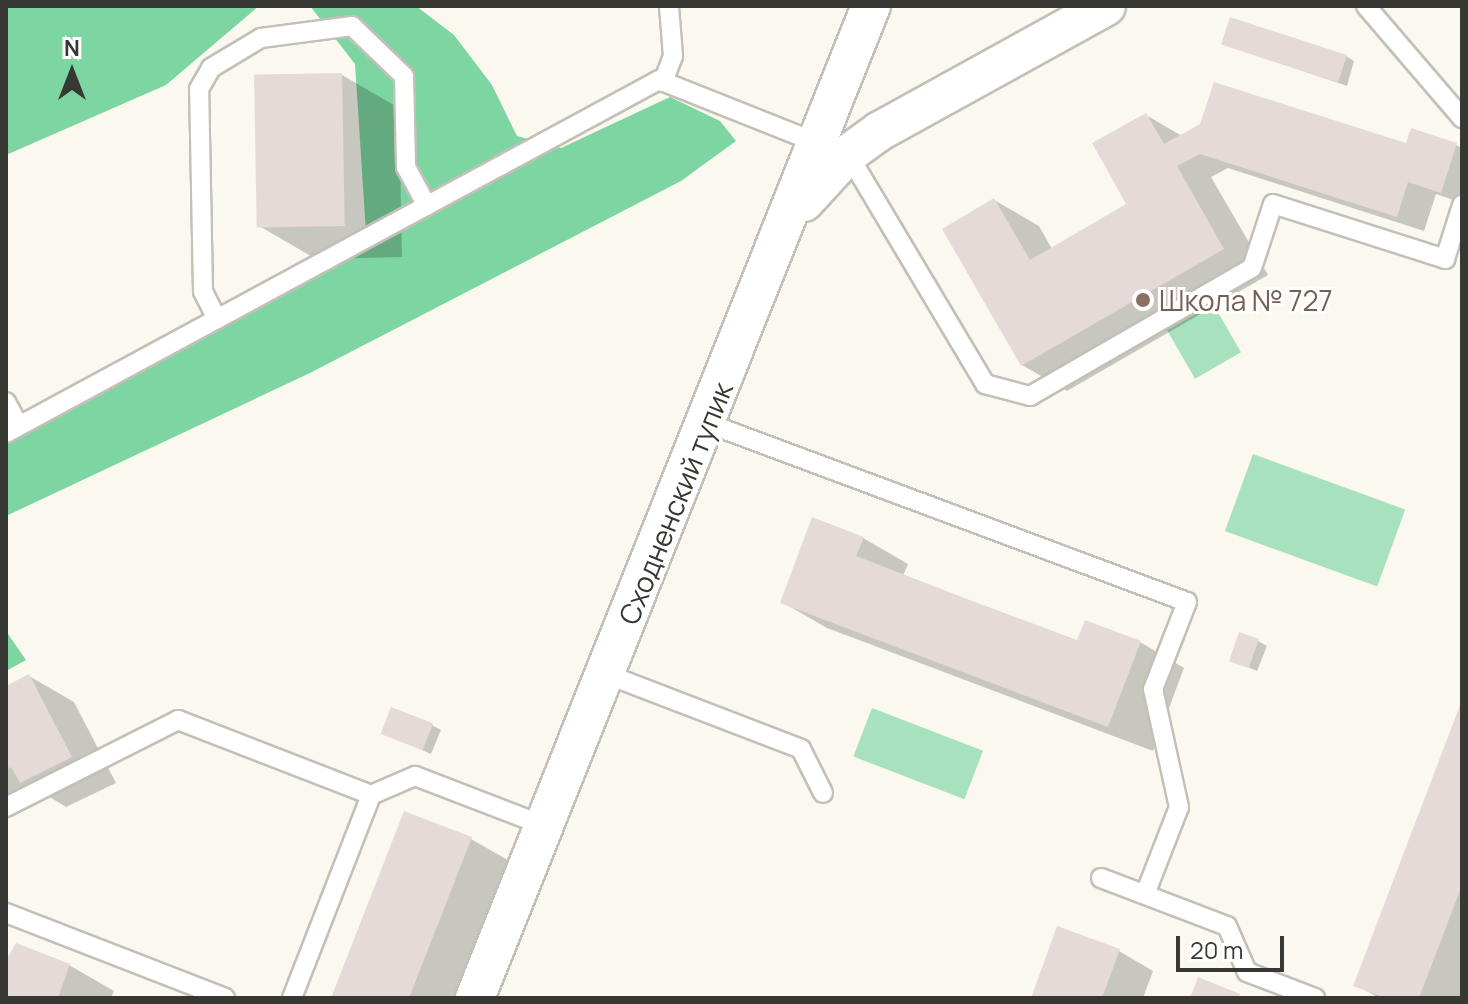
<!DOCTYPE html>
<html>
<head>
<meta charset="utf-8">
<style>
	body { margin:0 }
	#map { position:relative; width:1468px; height:1004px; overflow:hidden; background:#fbf9ef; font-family:Manrope,sans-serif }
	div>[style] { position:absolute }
	.green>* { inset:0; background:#a7e1bd; transform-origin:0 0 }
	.forest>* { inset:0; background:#7dd5a2 }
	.shadow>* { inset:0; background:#0003 }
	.building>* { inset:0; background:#e6dad9; transform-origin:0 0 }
	.roads { filter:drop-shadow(2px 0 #c2c0b7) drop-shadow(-2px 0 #c2c0b7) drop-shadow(0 2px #c2c0b7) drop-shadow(0 -2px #c2c0b7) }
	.lane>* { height:18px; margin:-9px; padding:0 9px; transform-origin:9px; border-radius:9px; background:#fff }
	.street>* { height:38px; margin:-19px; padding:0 19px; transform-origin:19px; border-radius:19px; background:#fff }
	.dots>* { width:22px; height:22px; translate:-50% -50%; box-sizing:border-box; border:4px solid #fff; border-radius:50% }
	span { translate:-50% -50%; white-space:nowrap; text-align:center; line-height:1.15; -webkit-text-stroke:6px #fff; paint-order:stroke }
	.education-label { font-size:28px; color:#785e54 }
	.left { translate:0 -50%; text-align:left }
	.street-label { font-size:28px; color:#373733 }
	.frame { position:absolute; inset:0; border:8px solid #373733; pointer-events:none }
	.north { position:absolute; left:32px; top:32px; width:80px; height:80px; -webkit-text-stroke:6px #fff; paint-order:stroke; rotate:0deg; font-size:22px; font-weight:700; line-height:32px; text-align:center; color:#373733 }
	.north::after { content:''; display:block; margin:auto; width:28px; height:36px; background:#373733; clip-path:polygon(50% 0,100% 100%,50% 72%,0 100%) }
	.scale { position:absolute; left:1176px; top:936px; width:108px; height:36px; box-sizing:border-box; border:4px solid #373733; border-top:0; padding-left:10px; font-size:24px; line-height:28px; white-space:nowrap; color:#373733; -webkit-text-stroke:6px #fff; paint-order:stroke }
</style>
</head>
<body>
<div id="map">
	<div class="green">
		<i style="left:1212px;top:302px;width:58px;height:53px;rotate:60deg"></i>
		<i style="left:1253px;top:454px;width:162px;height:82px;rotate:20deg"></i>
		<i style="left:872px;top:708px;width:119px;height:52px;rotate:21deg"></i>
	</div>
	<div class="forest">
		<i style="clip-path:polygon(6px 6px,259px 6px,166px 85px,6px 155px)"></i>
		<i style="clip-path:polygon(310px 6px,416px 6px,454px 35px,492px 85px,517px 136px,561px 148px,670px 97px,720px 121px,736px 141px,681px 181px,310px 373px,6px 516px,6px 441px,367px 248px,355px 64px)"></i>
		<i style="clip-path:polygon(6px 631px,26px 660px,6px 671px)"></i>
	</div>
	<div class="shadow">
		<i style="clip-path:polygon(1223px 44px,1346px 56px,1354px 61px,1347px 86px)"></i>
		<i style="clip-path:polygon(342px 75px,399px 108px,402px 257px,316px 259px,259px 226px)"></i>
		<i style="clip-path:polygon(1146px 115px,1182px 136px,1417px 150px,1456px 145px,1462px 148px,1462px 193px,1459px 202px,1436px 194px,1424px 231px,1228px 168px,1211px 177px,1268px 275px,1067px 391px,1022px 365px,994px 200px,1039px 226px,1052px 249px,1129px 205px)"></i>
		<i style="clip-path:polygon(863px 538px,908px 564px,903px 576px,1078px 642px,1140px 642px,1184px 668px,1153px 751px,827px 628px,782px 602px)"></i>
		<i style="clip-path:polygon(1258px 641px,1267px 646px,1257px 671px,1231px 660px)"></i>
		<i style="clip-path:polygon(29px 676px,74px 702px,116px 783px,66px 807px,48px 796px,6px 817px,6px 688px)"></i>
		<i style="clip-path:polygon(1462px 705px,1462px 998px,1379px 998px,1356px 985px)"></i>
		<i style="clip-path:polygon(432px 725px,441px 730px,431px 754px,383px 733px)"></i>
		<i style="clip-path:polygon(471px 839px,515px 864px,464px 998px,333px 998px)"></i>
		<i style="clip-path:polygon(1119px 951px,1153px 971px,1143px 998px,1033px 998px)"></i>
		<i style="clip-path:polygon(6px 962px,69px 965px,114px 991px,111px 998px,6px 998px)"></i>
	</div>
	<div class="building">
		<i style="left:1230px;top:17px;width:123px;height:29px;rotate:18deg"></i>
		<i style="left:342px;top:73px;width:153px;height:88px;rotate:89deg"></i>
		<i style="clip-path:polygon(1214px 82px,1406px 143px,1411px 128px,1457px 143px,1441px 193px,1408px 182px,1397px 217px,1200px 154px,1177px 166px,1224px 249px,1021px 366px,942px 229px,994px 198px,1030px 260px,1126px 204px,1092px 143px,1146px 113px,1164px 144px,1200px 124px)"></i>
		<i style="clip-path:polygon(812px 517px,864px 537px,856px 556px,967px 599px,1077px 640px,1085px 620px,1141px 641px,1108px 727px,780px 603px)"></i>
		<i style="left:1239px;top:632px;width:21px;height:31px;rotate:19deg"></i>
		<i style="clip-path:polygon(29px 674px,72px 757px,20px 783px,11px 767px,6px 770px,6px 686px)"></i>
		<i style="clip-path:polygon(1462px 700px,1462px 885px,1419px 998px,1386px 998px,1353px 986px)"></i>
		<i style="left:391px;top:707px;width:45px;height:29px;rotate:21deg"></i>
		<i style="clip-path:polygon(404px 811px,472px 837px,409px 998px,331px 998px)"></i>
		<i style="clip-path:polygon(1057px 926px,1120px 949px,1102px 998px,1031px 998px)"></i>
		<i style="clip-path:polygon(16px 943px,70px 964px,58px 998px,6px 998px,6px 960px)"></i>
		<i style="clip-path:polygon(1198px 977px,1240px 994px,1238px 998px,1190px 998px)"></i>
	</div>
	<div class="roads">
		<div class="lane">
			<i style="left:1366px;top:6px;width:148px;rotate:49.4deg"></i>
			<i style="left:663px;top:82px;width:28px;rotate:-69deg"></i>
			<i style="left:673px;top:56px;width:50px;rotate:-94.6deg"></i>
			<i style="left:848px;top:154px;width:268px;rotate:59.2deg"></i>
			<i style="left:985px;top:384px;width:47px;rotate:14.9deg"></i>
			<i style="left:1030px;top:396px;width:256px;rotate:-30deg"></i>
			<i style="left:1252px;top:268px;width:67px;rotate:-71.8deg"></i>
			<i style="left:1273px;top:204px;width:181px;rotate:17.7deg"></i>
			<i style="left:1445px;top:259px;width:57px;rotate:-72.5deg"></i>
			<i style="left:217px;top:319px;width:31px;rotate:-117deg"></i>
			<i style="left:203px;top:291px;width:202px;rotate:-91.1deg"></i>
			<i style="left:199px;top:89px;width:24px;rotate:-60deg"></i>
			<i style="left:211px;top:68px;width:58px;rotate:-31deg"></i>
			<i style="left:261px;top:38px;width:92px;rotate:-7.5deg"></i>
			<i style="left:352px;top:26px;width:72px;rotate:43.9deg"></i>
			<i style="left:404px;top:76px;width:91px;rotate:88.7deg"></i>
			<i style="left:406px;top:167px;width:44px;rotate:61.7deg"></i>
			<i style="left:6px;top:402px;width:27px;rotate:62deg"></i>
			<i style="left:707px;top:423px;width:512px;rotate:20.45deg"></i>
			<i style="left:1187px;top:602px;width:93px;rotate:111.3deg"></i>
			<i style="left:1153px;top:689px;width:121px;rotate:77.6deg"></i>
			<i style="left:1179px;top:807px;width:93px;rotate:111.3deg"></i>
			<i style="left:6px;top:433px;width:742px;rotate:-28.39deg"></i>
			<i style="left:659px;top:80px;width:170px;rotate:21.7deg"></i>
			<i style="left:606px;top:674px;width:209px;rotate:21deg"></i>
			<i style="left:801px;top:749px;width:49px;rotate:63.4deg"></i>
			<i style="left:6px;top:807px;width:193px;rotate:-26.8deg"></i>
			<i style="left:178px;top:720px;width:207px;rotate:21.2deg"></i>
			<i style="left:1101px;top:878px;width:135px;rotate:20.9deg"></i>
			<i style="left:1227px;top:926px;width:50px;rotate:66.5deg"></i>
			<i style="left:1247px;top:972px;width:73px;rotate:20.9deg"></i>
			<i style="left:6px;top:913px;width:235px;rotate:21.2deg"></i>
			<i style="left:292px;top:998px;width:218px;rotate:-68.7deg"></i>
			<i style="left:371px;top:795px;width:48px;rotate:-23.4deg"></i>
			<i style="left:415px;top:776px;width:139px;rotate:21deg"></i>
		</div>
		<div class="street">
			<i style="left:804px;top:202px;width:65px;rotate:-47.5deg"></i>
			<i style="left:848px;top:154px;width:39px;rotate:-36deg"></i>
			<i style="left:880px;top:131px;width:258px;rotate:-28.9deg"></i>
			<i style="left:475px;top:998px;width:1068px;rotate:-68.24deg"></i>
		</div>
	</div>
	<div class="dots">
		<i style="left:1143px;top:300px;background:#8d6e63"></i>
	</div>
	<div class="education-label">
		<span class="left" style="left:1159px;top:300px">Школа № 727</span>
	</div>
	<div class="street-label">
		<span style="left:675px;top:503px;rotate:-68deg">Сходненский тупик</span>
	</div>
	<div class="frame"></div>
	<div class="north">N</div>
	<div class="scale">20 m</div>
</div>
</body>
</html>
